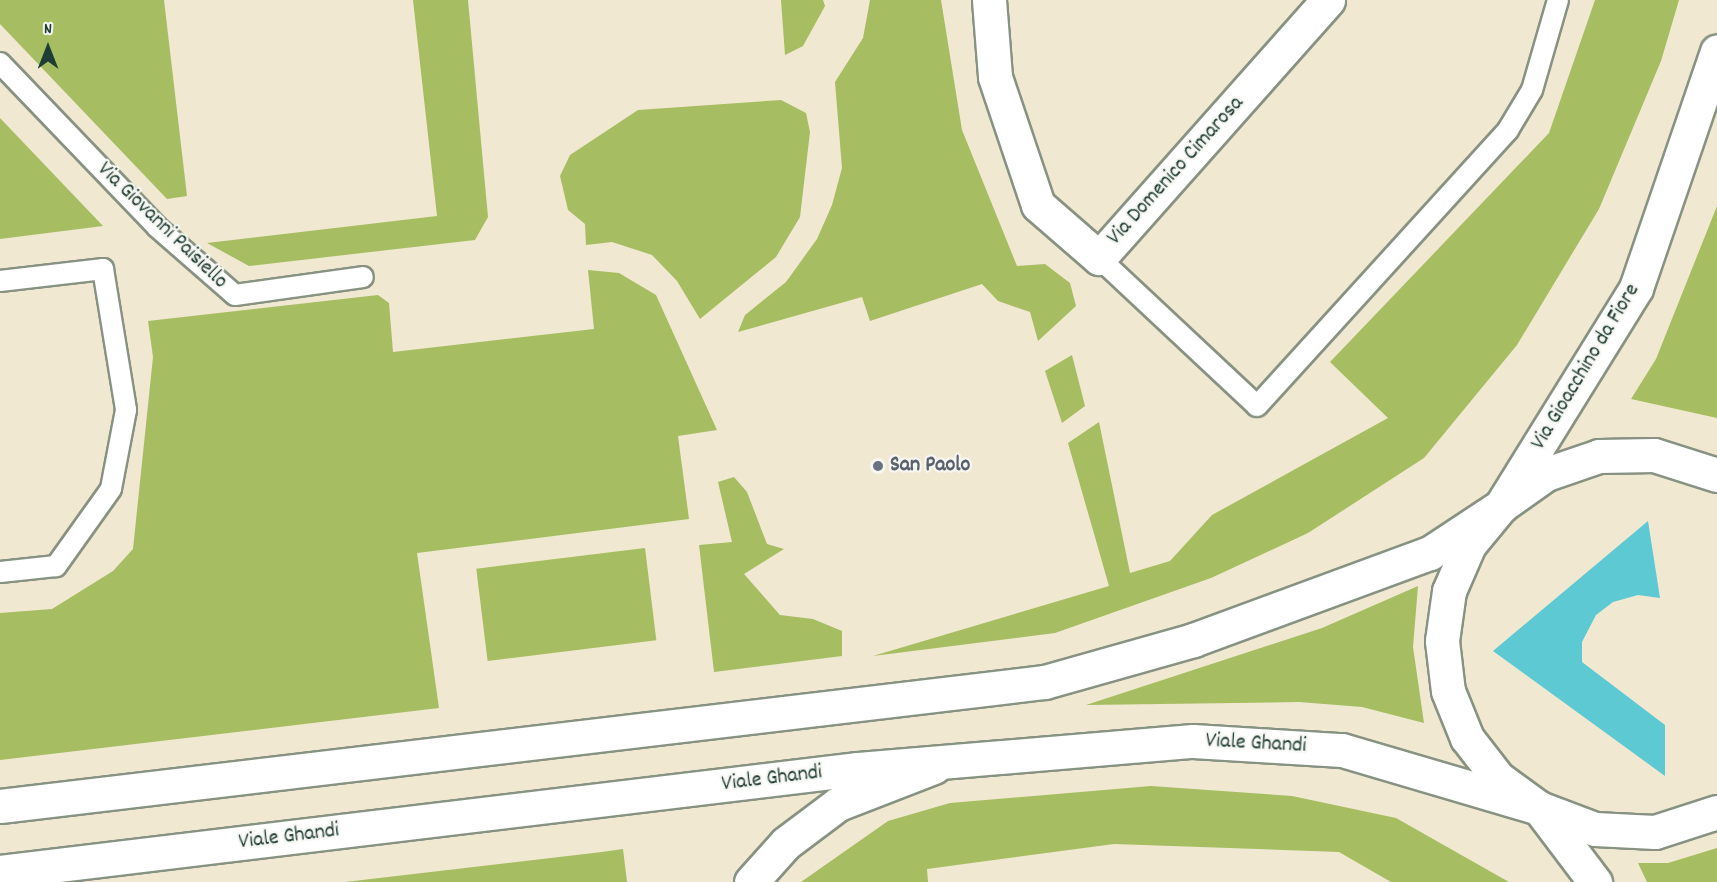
<!DOCTYPE html>
<html>
<head>
<meta charset="utf-8">
<style>
	body { margin:0 }
	#map { position:relative; width:1717px; height:882px; overflow:hidden; background:#f0e8d1; font-family:Dekko,sans-serif }
	div>[style] { position:absolute }
	.green>* { inset:0; background:#a7bd61; transform-origin:0 0 }
	.water>* { inset:0; background:#5cc9d3 }
	.roads { filter:drop-shadow(2px 0 #889282) drop-shadow(-2px 0 #889282) drop-shadow(0 2px #889282) drop-shadow(0 -2px #889282) }
	.lane>* { height:20px; margin:-10px; padding:0 10px; transform-origin:10px; border-radius:10px; background:#fff }
	.street>* { height:33px; margin:-16.5px; padding:0 16.5px; transform-origin:16.5px; border-radius:16.5px; background:#fff }
	.secondary>* { height:33px; margin:-16.5px; padding:0 16.5px; transform-origin:16.5px; border-radius:16.5px; background:#fff }
	.dots>* { width:16px; height:16px; translate:-50% -50%; box-sizing:border-box; border:3px solid #f6f6f2; border-radius:50% }
	span { translate:-50% -50%; white-space:nowrap; text-align:center; line-height:1.15; -webkit-text-stroke:4.5px #f6f6f2; paint-order:stroke }
	.street-label { font-size:22px; color:#1f3d34 }
	.worship-label { font-size:22px; color:#5b616d; font-weight:700 }
	.left { translate:0 -50%; text-align:left }
	.north { position:absolute; left:18px; top:18px; width:60px; height:60px; -webkit-text-stroke:4px #f6f6f2; paint-order:stroke; rotate:0deg; font-size:16px; font-weight:700; line-height:24px; text-align:center; color:#1f3d34 }
	.north::after { content:''; display:block; margin:auto; width:21px; height:27px; background:#1f3d34; clip-path:polygon(50% 0,100% 100%,50% 72%,0 100%) }
</style>
</head>
<body>
<div id="map">
	<div class="green">
		<i style="clip-path:polygon(0 0,164px 0,187px 196px,167px 199px,0 24px)"></i>
		<i style="clip-path:polygon(413px 0,468px 0,488px 217px,475px 240px,249px 266px,207px 243px,437px 216px)"></i>
		<i style="clip-path:polygon(781px 0,823px 0,825px 6px,803px 46px,785px 55px)"></i>
		<i style="clip-path:polygon(870px 0,941px 0,962px 130px,1017px 266px,1045px 264px,1070px 283px,1076px 306px,1038px 341px,1030px 312px,998px 301px,982px 284px,870px 321px,862px 297px,738px 332px,745px 315px,786px 282px,817px 239px,832px 205px,842px 168px,835px 82px,863px 38px)"></i>
		<i style="clip-path:polygon(1595px 0,1679px 0,1661px 61px,1599px 209px,1517px 345px,1424px 458px,1308px 533px,1211px 578px,1055px 633px,873px 656px,1109px 586px,1068px 443px,1099px 422px,1130px 573px,1170px 561px,1212px 515px,1388px 418px,1330px 362px,1549px 133px)"></i>
		<i style="clip-path:polygon(781px 100px,806px 113px,810px 132px,800px 217px,776px 257px,700px 319px,677px 281px,652px 255px,612px 242px,586px 245px,585px 224px,568px 210px,560px 176px,570px 155px,638px 110px)"></i>
		<i style="clip-path:polygon(0 118px,103px 226px,0 239px)"></i>
		<i style="clip-path:polygon(1717px 206px,1717px 418px,1631px 399px,1656px 359px)"></i>
		<i style="clip-path:polygon(588px 270px,619px 273px,656px 295px,717px 430px,678px 436px,689px 519px,417px 553px,439px 708px,0 760px,0 613px,52px 609px,113px 571px,133px 549px,153px 357px,148px 321px,378px 295px,389px 303px,393px 352px,594px 329px)"></i>
		<i style="clip-path:polygon(1072px 355px,1085px 406px,1062px 423px,1045px 371px)"></i>
		<i style="clip-path:polygon(734px 477px,747px 492px,767px 544px,784px 549px,744px 574px,780px 615px,813px 619px,842px 631px,842px 656px,714px 672px,699px 545px,732px 542px,718px 482px)"></i>
		<i style="left:645px;top:548px;width:93px;height:170px;rotate:83deg"></i>
		<i style="clip-path:polygon(1418px 586px,1413px 647px,1424px 723px,1362px 707px,1299px 702px,1086px 705px,1322px 628px)"></i>
		<i style="clip-path:polygon(1151px 786px,1292px 796px,1396px 818px,1509px 882px,1391px 882px,1339px 852px,1114px 844px,927px 869px,928px 882px,801px 882px,888px 821px,950px 803px)"></i>
		<i style="clip-path:polygon(1717px 848px,1717px 882px,1647px 882px,1638px 863px,1668px 863px)"></i>
		<i style="clip-path:polygon(623px 849px,627px 882px,345px 882px,602px 852px)"></i>
	</div>
	<div class="water">
		<i style="clip-path:polygon(1648px 521px,1660px 598px,1638px 595px,1613px 602px,1596px 615px,1582px 642px,1582px 662px,1665px 725px,1665px 776px,1493px 651px)"></i>
	</div>
	<div class="roads">
		<div class="lane">
			<i style="left:0;top:63px;width:227px;rotate:46.2deg"></i>
			<i style="left:157px;top:227px;width:103px;rotate:41.1deg"></i>
			<i style="left:235px;top:295px;width:129px;rotate:-8deg"></i>
			<i style="left:1099px;top:258px;width:216px;rotate:43.1deg"></i>
			<i style="left:1257px;top:406px;width:373px;rotate:-47.7deg"></i>
			<i style="left:1508px;top:130px;width:47px;rotate:-59deg"></i>
			<i style="left:1532px;top:90px;width:94px;rotate:-73.9deg"></i>
			<i style="left:0;top:281px;width:104px;rotate:-6.6deg"></i>
			<i style="left:103px;top:269px;width:143px;rotate:80.7deg"></i>
			<i style="left:126px;top:410px;width:80px;rotate:100.8deg"></i>
			<i style="left:111px;top:489px;width:95px;rotate:125.5deg"></i>
			<i style="left:56px;top:566px;width:56px;rotate:173.9deg"></i>
		</div>
		<div class="street">
			<i style="left:989px;top:0;width:77px;rotate:85.5deg"></i>
			<i style="left:995px;top:77px;width:135px;rotate:71.4deg"></i>
			<i style="left:1038px;top:205px;width:81px;rotate:41deg"></i>
			<i style="left:1099px;top:258px;width:345px;rotate:-48.4deg"></i>
			<i style="left:751px;top:882px;width:52px;rotate:-48.1deg"></i>
			<i style="left:786px;top:843px;width:65px;rotate:-36.9deg"></i>
			<i style="left:838px;top:804px;width:103px;rotate:-21.1deg"></i>
		</div>
		<div class="secondary">
			<i style="left:1717px;top:475px;width:66px;rotate:-162.4deg"></i>
			<i style="left:1654px;top:455px;width:55px;rotate:179deg"></i>
			<i style="left:1599px;top:456px;width:56px;rotate:161.2deg"></i>
			<i style="left:1546px;top:474px;width:55px;rotate:144.6deg"></i>
			<i style="left:1501px;top:506px;width:50px;rotate:129.4deg"></i>
			<i style="left:1469px;top:545px;width:50px;rotate:113.5deg"></i>
			<i style="left:1449px;top:591px;width:50px;rotate:98deg"></i>
			<i style="left:1442px;top:641px;width:50px;rotate:83.2deg"></i>
			<i style="left:1448px;top:691px;width:51px;rotate:68deg"></i>
			<i style="left:1467px;top:738px;width:51px;rotate:52.2deg"></i>
			<i style="left:1498px;top:778px;width:51px;rotate:36.2deg"></i>
			<i style="left:1539px;top:808px;width:60px;rotate:20.6deg"></i>
			<i style="left:1595px;top:829px;width:60px;rotate:2.9deg"></i>
			<i style="left:1655px;top:832px;width:65px;rotate:-17.9deg"></i>
			<i style="left:0;top:806px;width:1052px;rotate:-6.77deg"></i>
			<i style="left:1045px;top:682px;width:154px;rotate:-15.8deg"></i>
			<i style="left:1193px;top:640px;width:252px;rotate:-20.2deg"></i>
			<i style="left:1430px;top:553px;width:85px;rotate:-33.5deg"></i>
			<i style="left:1501px;top:506px;width:256px;rotate:-58.2deg"></i>
			<i style="left:1636px;top:288px;width:250px;rotate:-71.1deg"></i>
			<i style="left:0;top:872px;width:864px;rotate:-6.85deg"></i>
			<i style="left:858px;top:769px;width:336px;rotate:-4.8deg"></i>
			<i style="left:1193px;top:741px;width:149px;rotate:3.5deg"></i>
			<i style="left:1342px;top:750px;width:205px;rotate:16.4deg"></i>
			<i style="left:1539px;top:808px;width:93px;rotate:52.9deg"></i>
		</div>
	</div>
	<div class="dots">
		<i style="left:878px;top:466px;background:#6b7280"></i>
	</div>
	<div class="street-label">
		<span style="left:1176px;top:171px;rotate:-48deg">Via Domenico Cimarosa</span>
		<span style="left:162px;top:226px;rotate:44deg">Via Giovanni Paisiello</span>
		<span style="left:1586px;top:367px;rotate:-59deg">Via Gioacchino da Fiore</span>
		<span style="left:1256px;top:744px;rotate:3deg">Viale Ghandi</span>
		<span style="left:772px;top:779px;rotate:-7deg">Viale Ghandi</span>
		<span style="left:289px;top:837px;rotate:-7deg">Viale Ghandi</span>
	</div>
	<div class="worship-label">
		<span class="left" style="left:890px;top:466px">San Paolo</span>
	</div>
	<div class="north">N</div>
</div>
</body>
</html>
